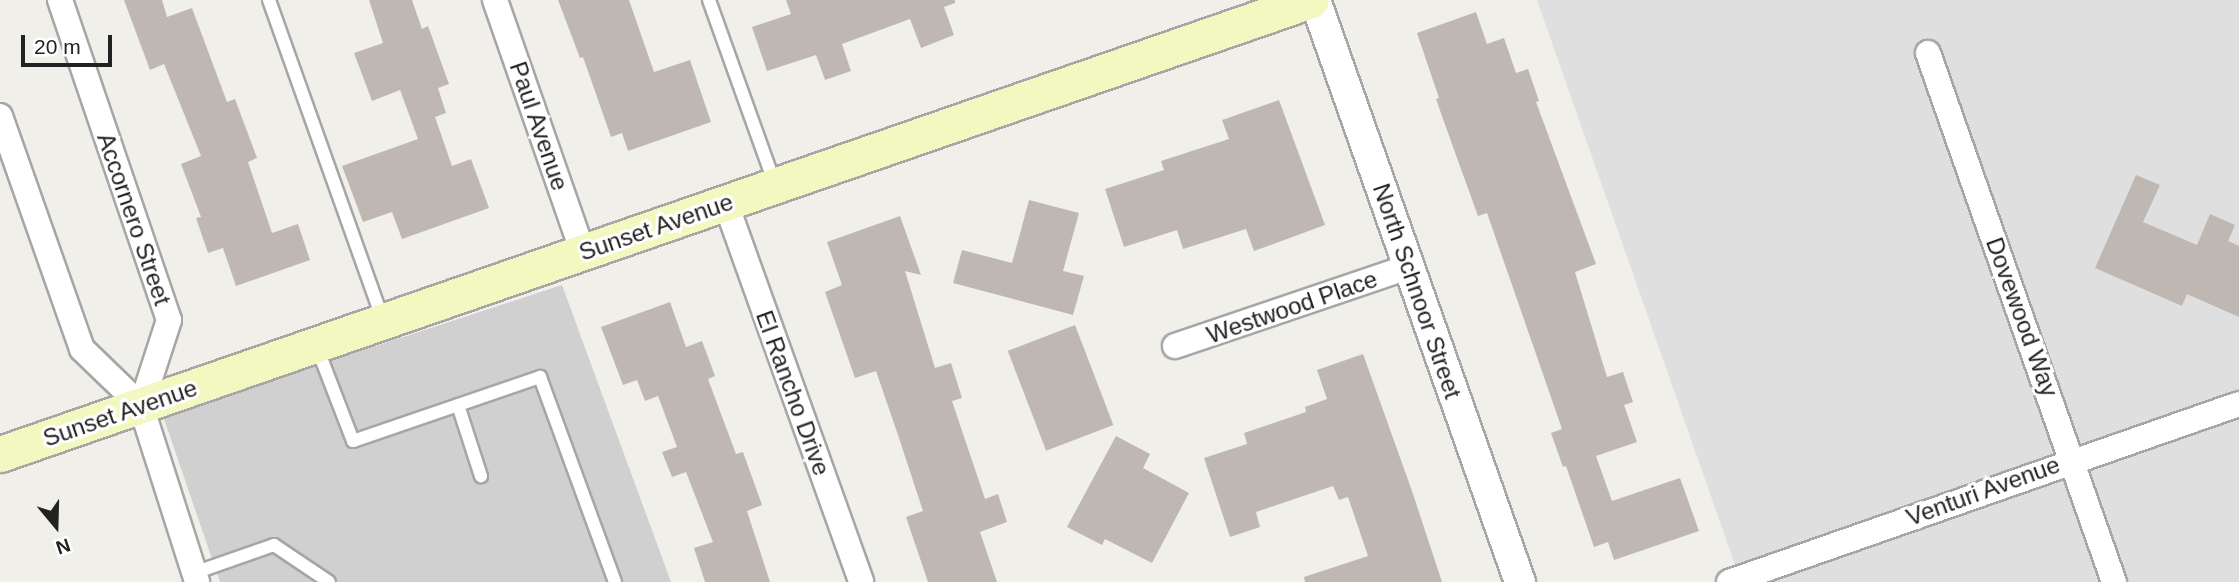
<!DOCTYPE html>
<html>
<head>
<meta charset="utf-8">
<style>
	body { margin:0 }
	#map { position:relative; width:2239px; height:582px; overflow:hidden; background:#f1efe9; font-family:Helvetica,sans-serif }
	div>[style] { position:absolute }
	.residential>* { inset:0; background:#e0dfdf }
	.religious>* { inset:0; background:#d0d0d0 }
	.building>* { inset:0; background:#bfb8b2; transform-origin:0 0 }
	.roads { filter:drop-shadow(2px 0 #a6a6a6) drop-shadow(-2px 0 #a6a6a6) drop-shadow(0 2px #a6a6a6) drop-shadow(0 -2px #a6a6a6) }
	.service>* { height:12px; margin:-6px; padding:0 6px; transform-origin:6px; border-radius:6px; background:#fff }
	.minor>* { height:24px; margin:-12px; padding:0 12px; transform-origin:12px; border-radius:12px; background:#fff }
	.tertiary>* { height:30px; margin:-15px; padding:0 15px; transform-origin:15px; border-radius:15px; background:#fff }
	.secondary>* { height:35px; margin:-17.5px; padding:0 17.5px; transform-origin:17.5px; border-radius:17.5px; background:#f2f8c0 }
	span { translate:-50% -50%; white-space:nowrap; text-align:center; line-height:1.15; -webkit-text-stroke:6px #fff; paint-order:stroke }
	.street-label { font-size:24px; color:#222 }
	.north { position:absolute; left:21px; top:491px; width:70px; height:70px; -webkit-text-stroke:5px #fff; paint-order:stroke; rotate:161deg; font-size:19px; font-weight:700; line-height:28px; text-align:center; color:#222 }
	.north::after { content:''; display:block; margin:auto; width:24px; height:32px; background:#222; clip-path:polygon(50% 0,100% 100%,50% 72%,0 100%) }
	.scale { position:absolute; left:21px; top:35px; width:91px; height:32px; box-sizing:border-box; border:4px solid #222; border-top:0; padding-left:9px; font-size:21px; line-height:24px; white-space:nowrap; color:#222; -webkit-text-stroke:5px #fff; paint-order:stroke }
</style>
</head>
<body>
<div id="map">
	<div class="residential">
		<i style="clip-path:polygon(1537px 0,2239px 0,2239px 582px,1741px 582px)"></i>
	</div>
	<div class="religious">
		<i style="clip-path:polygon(562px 285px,671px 582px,220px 582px,163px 416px)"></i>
	</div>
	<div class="building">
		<i style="clip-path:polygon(124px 0,162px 0,167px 17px,192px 8px,227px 102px,235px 99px,257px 158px,248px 162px,272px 233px,298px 224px,310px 260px,236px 286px,223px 248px,208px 253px,196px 218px,201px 217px,181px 164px,201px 156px,164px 64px,150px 70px)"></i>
		<i style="clip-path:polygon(369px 0,412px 0,422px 29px,428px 26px,449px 84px,438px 88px,446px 113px,435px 117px,452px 166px,471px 159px,489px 208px,402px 239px,392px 212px,363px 222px,342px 166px,418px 139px,400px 90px,372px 101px,354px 53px,383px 43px)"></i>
		<i style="clip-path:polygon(558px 0,629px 0,654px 72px,690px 60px,711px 122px,628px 151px,622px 133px,611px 137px,583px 57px,580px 58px)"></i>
		<i style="clip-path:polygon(786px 0,955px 0,955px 3px,944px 7px,954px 35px,921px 48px,910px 19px,842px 44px,851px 71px,825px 80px,816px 55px,767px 71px,752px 27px,791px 14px)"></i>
		<i style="clip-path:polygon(1476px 12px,1487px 44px,1504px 38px,1516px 73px,1528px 69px,1539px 101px,1536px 102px,1596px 264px,1575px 272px,1607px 377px,1623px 372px,1633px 402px,1624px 405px,1637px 442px,1596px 456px,1612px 501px,1680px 478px,1699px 531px,1614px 560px,1608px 542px,1594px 547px,1566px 466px,1563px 467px,1551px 433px,1562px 429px,1487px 213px,1478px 216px,1448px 133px,1436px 99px,1439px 98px,1417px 33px)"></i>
		<i style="clip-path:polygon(1279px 100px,1325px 225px,1254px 251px,1246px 229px,1183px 249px,1177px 230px,1124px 247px,1105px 189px,1164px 170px,1161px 161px,1229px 139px,1222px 120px)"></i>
		<i style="clip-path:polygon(2136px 175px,2160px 185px,2143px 222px,2197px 245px,2210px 214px,2235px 225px,2228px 241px,2239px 246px,2239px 317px,2187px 294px,2182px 306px,2095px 268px)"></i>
		<i style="clip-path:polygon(1029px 200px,1079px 213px,1063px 271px,1084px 276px,1073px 315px,953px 283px,962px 250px,1012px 263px)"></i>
		<i style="clip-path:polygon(900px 216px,921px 275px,905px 271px,935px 368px,951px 363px,962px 398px,952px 401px,985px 499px,998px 494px,1007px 522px,980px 532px,997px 582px,928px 582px,906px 517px,923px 511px,898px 435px,876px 371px,855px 378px,825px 292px,842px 285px,827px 242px)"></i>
		<i style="clip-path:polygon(670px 302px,686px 347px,702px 341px,715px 376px,708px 379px,736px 454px,743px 452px,762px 505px,747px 511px,770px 582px,705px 582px,694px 548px,713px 542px,686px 472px,672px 477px,662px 452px,677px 447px,658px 396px,645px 401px,637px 380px,623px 385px,601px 327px)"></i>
		<i style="left:1075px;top:325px;width:107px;height:72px;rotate:69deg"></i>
		<i style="clip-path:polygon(1363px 354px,1412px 491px,1442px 582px,1305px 582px,1304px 577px,1368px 556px,1348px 497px,1339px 500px,1333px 486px,1256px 512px,1260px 527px,1230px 537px,1204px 458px,1247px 444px,1244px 433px,1306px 412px,1305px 407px,1327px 399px,1317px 370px)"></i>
		<i style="clip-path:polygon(1116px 436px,1150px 454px,1143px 468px,1189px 493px,1152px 563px,1105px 539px,1102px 545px,1067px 527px)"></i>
	</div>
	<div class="roads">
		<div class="service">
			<i style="left:269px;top:0;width:340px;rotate:70.4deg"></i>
			<i style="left:709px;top:0;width:195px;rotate:70.3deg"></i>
			<i style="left:316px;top:345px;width:103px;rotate:68.9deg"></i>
			<i style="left:353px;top:441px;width:198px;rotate:-18.9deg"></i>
			<i style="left:540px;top:377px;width:218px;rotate:69.9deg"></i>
			<i style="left:458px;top:405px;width:75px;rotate:72.1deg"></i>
			<i style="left:194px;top:573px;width:85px;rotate:-19.3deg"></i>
			<i style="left:274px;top:545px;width:66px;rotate:33.9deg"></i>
		</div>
		<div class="minor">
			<i style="left:60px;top:0;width:338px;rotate:71.2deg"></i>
			<i style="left:169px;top:320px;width:90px;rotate:108deg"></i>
			<i style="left:495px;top:0;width:267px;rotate:70.8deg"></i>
			<i style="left:1928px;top:53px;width:561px;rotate:70.63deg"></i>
			<i style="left:0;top:116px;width:247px;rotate:70.6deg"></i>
			<i style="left:82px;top:349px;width:82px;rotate:44deg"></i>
			<i style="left:141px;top:406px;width:185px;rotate:72.3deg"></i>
			<i style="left:726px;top:204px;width:401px;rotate:70.3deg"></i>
			<i style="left:1175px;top:346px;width:247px;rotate:-18.7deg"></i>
			<i style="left:1729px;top:582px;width:540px;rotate:-19.24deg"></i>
		</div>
		<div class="tertiary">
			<i style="left:1315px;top:0;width:617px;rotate:70.6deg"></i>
		</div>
		<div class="secondary">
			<i style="left:0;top:454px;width:1387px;rotate:-19.1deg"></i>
		</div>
	</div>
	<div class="street-label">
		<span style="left:539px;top:126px;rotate:71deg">Paul Avenue</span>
		<span style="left:134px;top:219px;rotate:71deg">Accornero Street</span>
		<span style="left:656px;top:227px;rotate:-19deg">Sunset Avenue</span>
		<span style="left:1417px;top:291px;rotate:71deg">North Schnoor Street</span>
		<span style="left:1292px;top:307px;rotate:-19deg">Westwood Place</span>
		<span style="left:2022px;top:317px;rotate:70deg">Dovewood Way</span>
		<span style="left:793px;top:393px;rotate:70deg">El Rancho Drive</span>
		<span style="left:120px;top:413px;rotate:-19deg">Sunset Avenue</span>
		<span style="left:1983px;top:491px;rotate:-20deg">Venturi Avenue</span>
	</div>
	<div class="north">N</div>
	<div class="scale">20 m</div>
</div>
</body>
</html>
